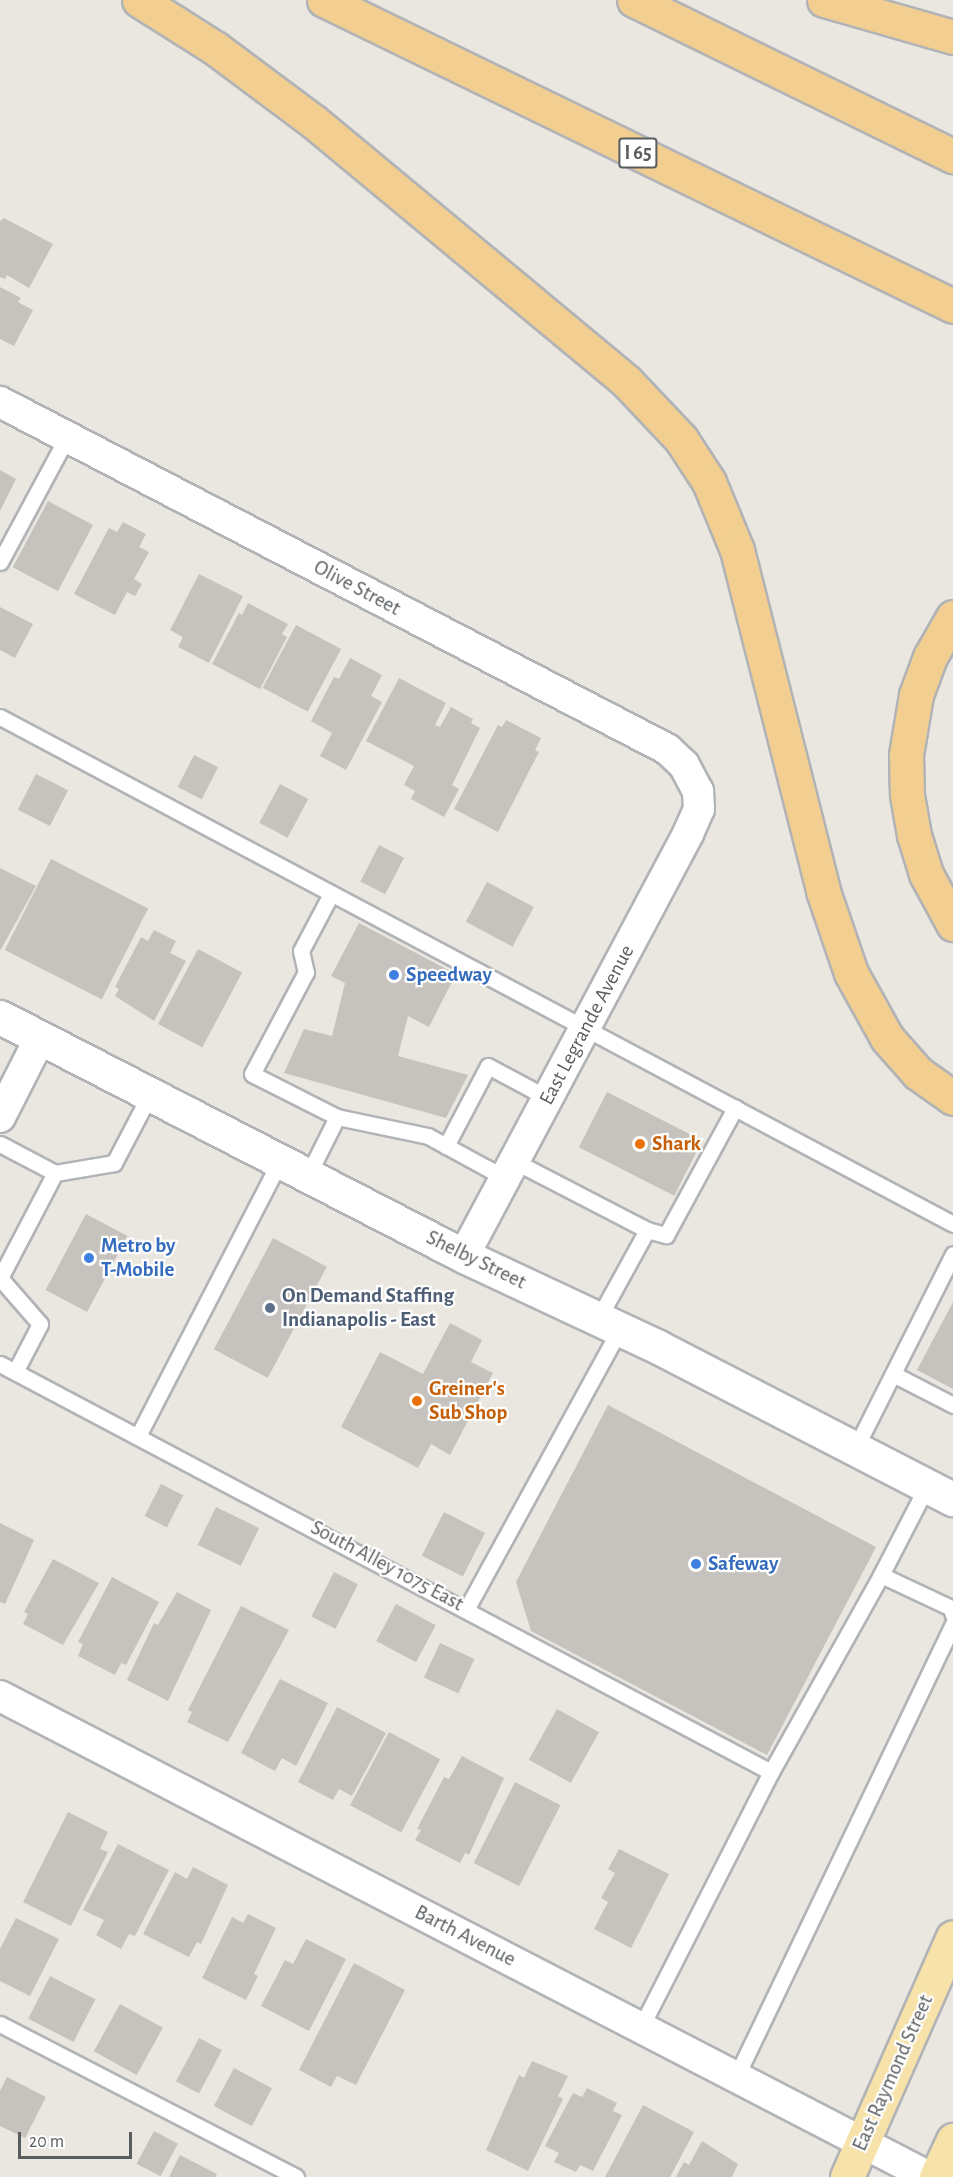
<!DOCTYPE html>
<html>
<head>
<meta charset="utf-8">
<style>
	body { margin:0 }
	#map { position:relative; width:953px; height:2177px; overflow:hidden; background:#eae7e0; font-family:"Alegreya Sans",sans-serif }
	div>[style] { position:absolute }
	.building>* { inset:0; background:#c6c2bd; transform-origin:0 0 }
	.roads { filter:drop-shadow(2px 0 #b1b3b7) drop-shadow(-2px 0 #b1b3b7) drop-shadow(0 2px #b1b3b7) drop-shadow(0 -2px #b1b3b7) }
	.service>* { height:15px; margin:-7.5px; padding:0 7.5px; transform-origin:7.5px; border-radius:7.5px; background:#fff }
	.minor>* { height:30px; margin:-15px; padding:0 15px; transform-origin:15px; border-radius:15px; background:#fff }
	.secondary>* { height:33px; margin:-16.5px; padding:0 16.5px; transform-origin:16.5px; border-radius:16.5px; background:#fff }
	.primary>* { height:33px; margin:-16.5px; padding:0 16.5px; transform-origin:16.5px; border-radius:16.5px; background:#f7e2a9 }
	.motorway>* { height:33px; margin:-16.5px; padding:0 16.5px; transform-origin:16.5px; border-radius:16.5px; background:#f2cf90 }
	.dots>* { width:16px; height:16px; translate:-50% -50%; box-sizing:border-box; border:3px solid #fff; border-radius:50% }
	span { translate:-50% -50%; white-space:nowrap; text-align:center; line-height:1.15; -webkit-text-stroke:4.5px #fff; paint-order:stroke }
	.shield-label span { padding:2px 4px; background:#fff; border:2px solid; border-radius:4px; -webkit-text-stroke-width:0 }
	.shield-label { font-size:20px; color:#595d60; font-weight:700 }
	.street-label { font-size:21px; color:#595d60 }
	.shop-label { font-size:21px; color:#366cbe; font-weight:700 }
	.left { translate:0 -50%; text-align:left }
	.food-label { font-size:21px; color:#c56008; font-weight:700 }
	.service-label { font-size:21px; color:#4e5e75; font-weight:700 }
	.scale { position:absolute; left:18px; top:2132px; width:114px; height:27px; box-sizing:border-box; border:3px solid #595d60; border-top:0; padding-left:8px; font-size:18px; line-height:21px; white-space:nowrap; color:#595d60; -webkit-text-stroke:4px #fff; paint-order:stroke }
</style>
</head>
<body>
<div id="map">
	<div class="building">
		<i style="clip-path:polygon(4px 218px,53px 244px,29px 288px,7px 275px,5px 279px,0 277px,0 221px)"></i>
		<i style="clip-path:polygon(0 287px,21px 298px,18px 302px,33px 310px,14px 346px,0 339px)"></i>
		<i style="clip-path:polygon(0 470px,16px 479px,0 511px)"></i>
		<i style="left:48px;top:501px;width:51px;height:75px;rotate:28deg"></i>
		<i style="clip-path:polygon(123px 522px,146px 534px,139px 547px,149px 552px,134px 579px,142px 584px,135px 596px,127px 592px,115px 615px,74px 594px,109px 528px,117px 532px)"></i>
		<i style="clip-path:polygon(199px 574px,243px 596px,209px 663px,178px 647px,183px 637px,170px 630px)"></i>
		<i style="clip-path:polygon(248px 603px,288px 624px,282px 634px,287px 637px,260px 689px,212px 664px,239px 613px,242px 615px)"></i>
		<i style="clip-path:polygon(0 607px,33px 624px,15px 658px,0 650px)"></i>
		<i style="left:296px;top:625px;width:51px;height:71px;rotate:28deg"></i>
		<i style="clip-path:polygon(350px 658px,382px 675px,371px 696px,382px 702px,346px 770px,320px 756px,332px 733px,311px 721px,334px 677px,339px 679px)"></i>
		<i style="clip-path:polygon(399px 678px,446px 703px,435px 725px,440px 727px,451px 707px,473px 719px,471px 723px,480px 728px,452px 785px,459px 789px,444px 817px,411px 799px,415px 791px,404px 785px,414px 766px,366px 741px)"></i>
		<i style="clip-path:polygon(506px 720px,541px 738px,535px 750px,539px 752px,498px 832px,454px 809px,498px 725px,502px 727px)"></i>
		<i style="left:194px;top:755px;width:27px;height:36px;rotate:27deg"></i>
		<i style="left:36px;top:774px;width:36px;height:40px;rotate:27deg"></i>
		<i style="left:280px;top:784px;width:32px;height:44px;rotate:28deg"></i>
		<i style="left:379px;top:845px;width:28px;height:41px;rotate:27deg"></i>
		<i style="left:51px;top:859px;width:109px;height:102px;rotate:27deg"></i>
		<i style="clip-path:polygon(0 868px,36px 886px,0 951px)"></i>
		<i style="left:487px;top:882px;width:53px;height:45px;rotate:28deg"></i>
		<i style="clip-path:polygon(359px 923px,456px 974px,429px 1027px,408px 1016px,398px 1056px,468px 1075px,446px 1118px,284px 1073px,304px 1029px,332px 1036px,345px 983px,331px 976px)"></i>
		<i style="clip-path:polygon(154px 930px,176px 941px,170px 953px,186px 961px,154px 1021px,115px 996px,119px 989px,115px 987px,141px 937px,148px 941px)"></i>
		<i style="left:198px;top:949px;width:50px;height:85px;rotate:28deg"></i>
		<i style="left:607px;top:1092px;width:107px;height:62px;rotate:27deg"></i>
		<i style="left:86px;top:1214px;width:47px;height:86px;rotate:28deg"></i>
		<i style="left:273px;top:1238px;width:61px;height:126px;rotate:28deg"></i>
		<i style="clip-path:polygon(953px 1302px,953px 1389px,917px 1370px)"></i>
		<i style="clip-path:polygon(450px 1323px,482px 1340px,471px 1362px,493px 1373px,450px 1455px,431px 1444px,418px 1468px,341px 1427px,380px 1352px,423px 1374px)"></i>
		<i style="clip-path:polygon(608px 1405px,876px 1547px,767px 1755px,531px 1631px,516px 1582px)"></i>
		<i style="left:161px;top:1484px;width:25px;height:36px;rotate:27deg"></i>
		<i style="left:216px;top:1507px;width:48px;height:42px;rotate:26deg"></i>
		<i style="left:444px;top:1512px;width:46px;height:49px;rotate:27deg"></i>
		<i style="clip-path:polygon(0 1523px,34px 1540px,5px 1604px,0 1602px)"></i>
		<i style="clip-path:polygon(53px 1559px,99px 1583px,63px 1645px,23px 1624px,28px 1614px,24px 1612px)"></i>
		<i style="left:334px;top:1572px;width:27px;height:50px;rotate:27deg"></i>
		<i style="clip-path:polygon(112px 1577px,159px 1602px,126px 1665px,121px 1663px,115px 1675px,78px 1656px,83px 1644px,78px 1642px)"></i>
		<i style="clip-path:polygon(177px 1592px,211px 1610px,168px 1701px,127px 1680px,154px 1623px,158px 1625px)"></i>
		<i style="left:396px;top:1604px;width:45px;height:42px;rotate:28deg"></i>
		<i style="clip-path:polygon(241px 1606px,289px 1630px,228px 1742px,187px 1722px,192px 1712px,188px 1710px)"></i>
		<i style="left:440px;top:1643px;width:38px;height:38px;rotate:25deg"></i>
		<i style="clip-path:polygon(280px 1679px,328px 1703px,296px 1766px,282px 1758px,275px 1771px,241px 1753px)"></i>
		<i style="clip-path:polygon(337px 1707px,386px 1733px,352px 1796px,339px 1789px,333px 1800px,298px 1782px)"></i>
		<i style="left:557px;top:1709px;width:48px;height:58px;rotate:29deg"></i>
		<i style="left:389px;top:1732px;width:58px;height:83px;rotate:28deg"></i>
		<i style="clip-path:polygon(462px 1756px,504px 1778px,469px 1855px,465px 1853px,460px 1863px,415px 1840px,421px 1830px,417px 1829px,444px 1777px,449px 1779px)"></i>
		<i style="left:515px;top:1782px;width:51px;height:91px;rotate:27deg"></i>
		<i style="clip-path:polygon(68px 1812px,108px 1832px,100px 1849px,108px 1852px,71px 1926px,23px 1902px)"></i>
		<i style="clip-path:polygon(118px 1844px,169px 1870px,135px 1936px,129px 1934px,121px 1949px,96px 1935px,104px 1920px,83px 1910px)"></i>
		<i style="clip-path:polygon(619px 1849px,669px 1874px,631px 1948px,594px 1929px,608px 1902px,601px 1898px,615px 1873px,608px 1869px)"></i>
		<i style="clip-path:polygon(193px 1867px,228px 1885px,201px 1944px,197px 1942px,189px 1957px,143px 1934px,175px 1872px,187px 1879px)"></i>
		<i style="clip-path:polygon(248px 1914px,276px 1928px,254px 1974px,258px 1976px,246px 2000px,202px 1978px,232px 1917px,243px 1923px)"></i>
		<i style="clip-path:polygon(16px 1918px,59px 1939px,30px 1996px,0 1981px,0 1949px)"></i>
		<i style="clip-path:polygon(306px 1939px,346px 1959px,309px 2031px,261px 2006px,285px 1960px,293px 1964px)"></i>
		<i style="clip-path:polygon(354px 1963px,405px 1990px,356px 2085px,337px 2076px,331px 2087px,299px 2070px)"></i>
		<i style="left:50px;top:1976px;width:51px;height:48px;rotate:27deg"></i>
		<i style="left:120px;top:2004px;width:49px;height:54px;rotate:29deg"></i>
		<i style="left:199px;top:2038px;width:26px;height:49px;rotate:28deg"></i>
		<i style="clip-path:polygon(532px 2061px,568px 2076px,558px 2096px,563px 2099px,528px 2171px,486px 2150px,519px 2075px,524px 2078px)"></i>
		<i style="left:234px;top:2068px;width:43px;height:43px;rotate:28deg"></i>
		<i style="clip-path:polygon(7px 2077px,46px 2097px,25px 2138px,0 2126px,0 2091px)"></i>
		<i style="clip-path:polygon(587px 2088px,617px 2103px,613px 2111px,622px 2115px,593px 2171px,580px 2165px,576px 2172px,554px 2162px,559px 2153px,545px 2146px,573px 2093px,582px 2097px)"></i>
		<i style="clip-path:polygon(643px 2105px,694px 2132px,670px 2177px,605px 2177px)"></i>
		<i style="left:154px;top:2131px;width:27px;height:37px;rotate:28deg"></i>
		<i style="clip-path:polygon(702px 2141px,738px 2164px,732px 2177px,676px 2177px,684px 2162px,689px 2165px)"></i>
		<i style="clip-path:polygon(180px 2155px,217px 2174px,215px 2177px,169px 2177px)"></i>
	</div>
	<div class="roads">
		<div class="service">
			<i style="left:0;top:562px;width:142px;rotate:-61.8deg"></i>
			<i style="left:0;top:717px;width:1079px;rotate:28.01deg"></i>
			<i style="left:331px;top:894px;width:64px;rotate:117.8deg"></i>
			<i style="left:301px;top:951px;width:22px;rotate:77deg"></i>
			<i style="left:306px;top:972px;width:115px;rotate:117.9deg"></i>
			<i style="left:252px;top:1074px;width:95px;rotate:26.8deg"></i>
			<i style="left:0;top:1144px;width:62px;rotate:27.8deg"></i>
			<i style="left:446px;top:1146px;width:90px;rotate:-62.3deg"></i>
			<i style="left:488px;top:1066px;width:68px;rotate:28.1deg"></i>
			<i style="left:514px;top:1161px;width:150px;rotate:27.4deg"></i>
			<i style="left:647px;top:1230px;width:102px;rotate:118.8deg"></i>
			<i style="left:308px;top:1175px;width:65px;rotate:-63.4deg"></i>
			<i style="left:337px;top:1117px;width:93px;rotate:11.8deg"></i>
			<i style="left:428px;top:1136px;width:88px;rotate:28.6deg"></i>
			<i style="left:647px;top:1230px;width:20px;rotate:15deg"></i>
			<i style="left:666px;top:1235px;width:145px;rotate:-61.5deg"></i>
			<i style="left:0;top:1278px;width:119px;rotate:-62.4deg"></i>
			<i style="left:55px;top:1173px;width:60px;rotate:-9.6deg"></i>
			<i style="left:114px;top:1163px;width:78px;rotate:-62.4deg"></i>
			<i style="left:0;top:1278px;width:61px;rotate:49deg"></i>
			<i style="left:40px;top:1324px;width:54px;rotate:117.5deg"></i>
			<i style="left:0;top:1364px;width:872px;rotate:27.89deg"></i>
			<i style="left:893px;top:1374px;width:68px;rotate:27.3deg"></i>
			<i style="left:138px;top:1436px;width:309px;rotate:-62.7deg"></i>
			<i style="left:855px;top:1449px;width:218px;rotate:-63.3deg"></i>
			<i style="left:881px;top:1575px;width:100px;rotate:-62.7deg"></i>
			<i style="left:467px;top:1608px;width:318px;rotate:-61.3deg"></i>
			<i style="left:0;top:2024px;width:333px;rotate:27.3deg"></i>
			<i style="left:641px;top:2027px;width:286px;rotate:-63deg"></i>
			<i style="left:771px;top:1772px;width:226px;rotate:-60.8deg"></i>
			<i style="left:881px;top:1575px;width:77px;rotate:25.2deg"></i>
			<i style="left:951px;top:1608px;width:7px;rotate:74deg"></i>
			<i style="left:736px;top:2077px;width:502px;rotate:-64.4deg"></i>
		</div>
		<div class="minor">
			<i style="left:0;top:402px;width:752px;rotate:27.49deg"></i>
			<i style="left:667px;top:749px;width:23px;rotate:43deg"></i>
			<i style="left:684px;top:765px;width:30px;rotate:62deg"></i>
			<i style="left:698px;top:791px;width:18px;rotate:87deg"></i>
			<i style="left:699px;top:809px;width:27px;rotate:114deg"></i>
			<i style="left:688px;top:834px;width:478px;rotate:118deg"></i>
			<i style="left:0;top:1117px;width:89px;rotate:-63.1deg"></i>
			<i style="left:0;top:1696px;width:1046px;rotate:27.37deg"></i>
		</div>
		<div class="secondary">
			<i style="left:0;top:1017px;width:522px;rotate:27.25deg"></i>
			<i style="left:464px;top:1256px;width:214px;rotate:25.1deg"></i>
			<i style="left:658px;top:1347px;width:332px;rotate:27.3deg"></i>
		</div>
		<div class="primary">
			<i style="left:847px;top:2177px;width:262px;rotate:-66.2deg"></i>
			<i style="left:936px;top:2177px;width:41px;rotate:-65.3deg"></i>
		</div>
		<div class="motorway">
			<i style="left:139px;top:0;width:90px;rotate:32.3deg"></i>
			<i style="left:215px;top:48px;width:122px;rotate:36.7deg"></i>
			<i style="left:313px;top:121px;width:408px;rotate:39.7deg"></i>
			<i style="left:627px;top:382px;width:79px;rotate:46.5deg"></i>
			<i style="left:681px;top:439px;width:51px;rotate:56.9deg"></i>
			<i style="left:709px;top:482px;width:74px;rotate:67.6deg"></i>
			<i style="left:737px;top:550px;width:352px;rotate:75.8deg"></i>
			<i style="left:823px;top:891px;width:87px;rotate:71.1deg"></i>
			<i style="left:851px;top:973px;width:74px;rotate:61deg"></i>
			<i style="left:887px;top:1038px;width:47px;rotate:48.5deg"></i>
			<i style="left:918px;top:1073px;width:43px;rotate:35.5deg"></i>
			<i style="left:324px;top:0;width:699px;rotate:25.94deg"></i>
			<i style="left:634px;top:0;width:355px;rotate:26.1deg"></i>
			<i style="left:824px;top:0;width:134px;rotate:16deg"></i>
			<i style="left:953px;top:617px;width:46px;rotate:119.9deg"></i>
			<i style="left:930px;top:657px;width:40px;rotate:110.2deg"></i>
			<i style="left:916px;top:695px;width:61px;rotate:99.5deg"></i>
			<i style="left:906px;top:755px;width:40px;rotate:88.6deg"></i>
			<i style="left:907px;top:795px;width:41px;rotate:80.1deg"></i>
			<i style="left:914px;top:835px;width:41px;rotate:72.9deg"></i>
			<i style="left:926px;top:874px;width:57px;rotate:61.6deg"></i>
		</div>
	</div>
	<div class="dots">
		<i style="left:394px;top:975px;background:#3f7fe0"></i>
		<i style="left:640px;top:1144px;background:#e8710a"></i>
		<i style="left:89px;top:1258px;background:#3f7fe0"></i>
		<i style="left:270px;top:1308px;background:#5c6f8a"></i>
		<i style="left:417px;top:1401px;background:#e8710a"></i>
		<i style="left:696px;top:1564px;background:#3f7fe0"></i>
	</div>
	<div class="shield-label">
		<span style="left:638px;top:153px">I 65</span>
	</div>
	<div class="street-label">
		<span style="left:357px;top:588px;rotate:28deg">Olive Street</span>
		<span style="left:587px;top:1025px;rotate:-62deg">East Legrande Avenue</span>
		<span style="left:476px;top:1260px;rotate:26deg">Shelby Street</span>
		<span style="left:387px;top:1566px;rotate:28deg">South Alley 1075 East</span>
		<span style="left:465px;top:1936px;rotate:27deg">Barth Avenue</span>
		<span style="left:893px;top:2073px;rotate:-66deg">East Raymond Street</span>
	</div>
	<div class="shop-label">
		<span class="left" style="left:406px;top:975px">Speedway</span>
		<span class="left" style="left:101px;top:1258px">Metro by<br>T-Mobile</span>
		<span class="left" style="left:708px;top:1564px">Safeway</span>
	</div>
	<div class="food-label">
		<span class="left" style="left:652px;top:1144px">Shark</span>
		<span class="left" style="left:429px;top:1401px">Greiner's<br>Sub Shop</span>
	</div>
	<div class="service-label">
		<span class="left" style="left:282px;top:1308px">On Demand Staffing<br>Indianapolis - East</span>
	</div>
	<div class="scale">20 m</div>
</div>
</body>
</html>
